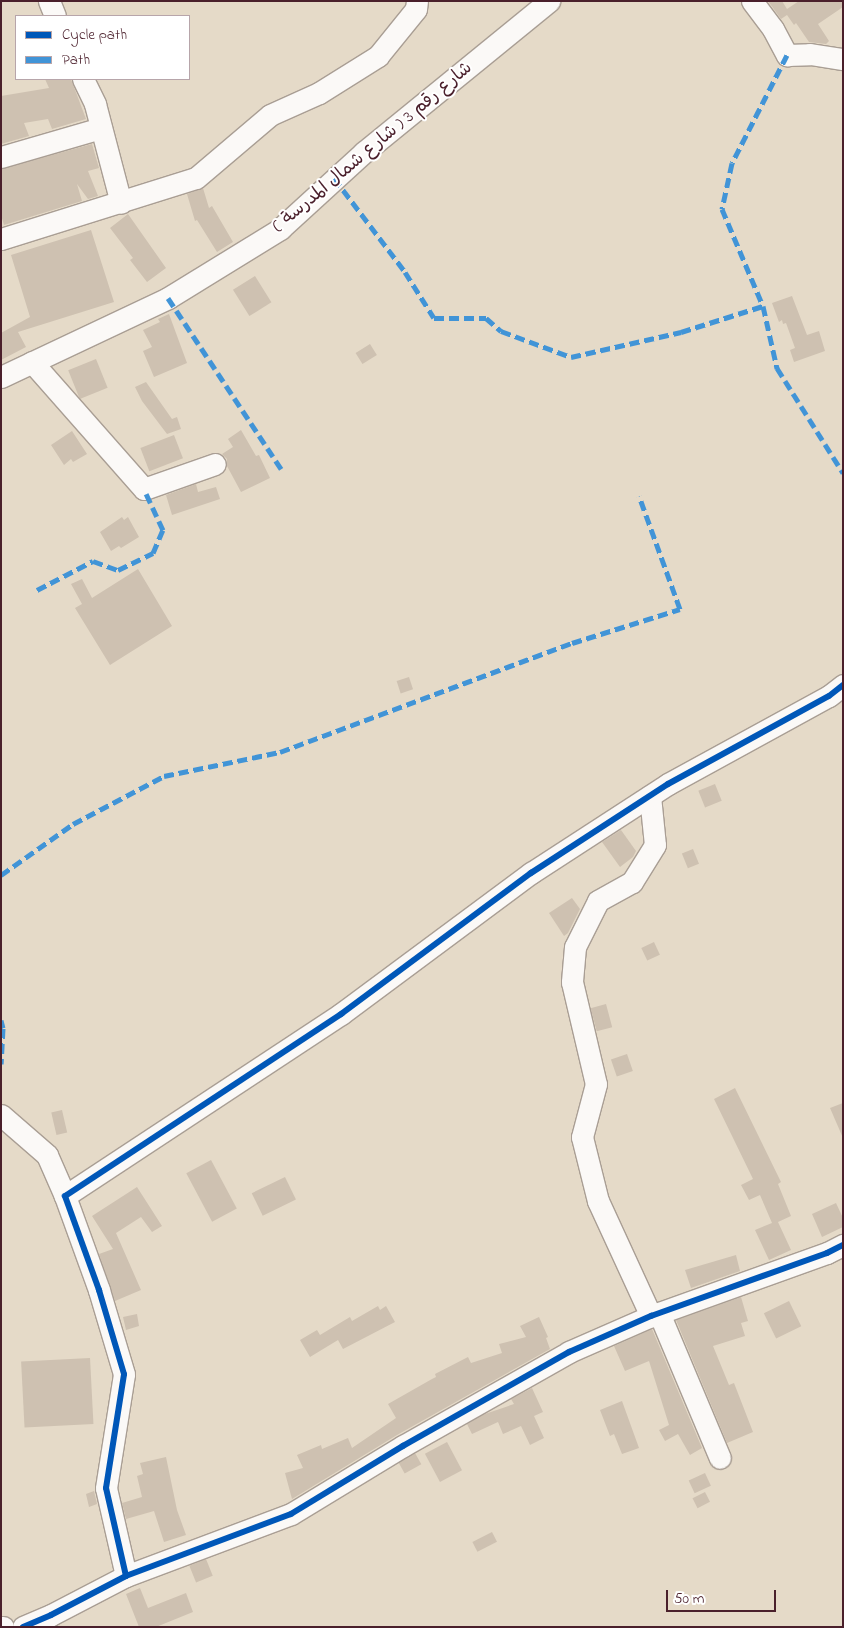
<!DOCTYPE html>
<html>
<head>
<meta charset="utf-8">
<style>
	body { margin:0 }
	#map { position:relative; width:844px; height:1628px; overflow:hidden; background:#e5dac8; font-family:"Indie Flower","Playpen Sans Arabic",sans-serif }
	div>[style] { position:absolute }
	.building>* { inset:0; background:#cec1b1; transform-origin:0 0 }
	.roads { filter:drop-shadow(1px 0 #a99e94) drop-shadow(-1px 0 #a99e94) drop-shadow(0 1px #a99e94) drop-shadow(0 -1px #a99e94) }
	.minor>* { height:21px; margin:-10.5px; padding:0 10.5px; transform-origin:10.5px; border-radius:10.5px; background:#fbf9f7 }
	.quiet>* { height:5px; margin-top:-2.5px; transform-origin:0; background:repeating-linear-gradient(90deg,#4194d7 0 10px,transparent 0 15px) }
	.cycleway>* { height:6px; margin:-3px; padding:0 3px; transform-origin:3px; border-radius:3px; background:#0057b8 }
	span { translate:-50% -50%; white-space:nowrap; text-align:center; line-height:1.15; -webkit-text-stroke:4px #fff; paint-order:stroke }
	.street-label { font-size:18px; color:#4a1f2b }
	.frame { position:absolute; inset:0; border:2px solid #4a1f2b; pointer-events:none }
	.legend { position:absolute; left:15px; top:15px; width:175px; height:65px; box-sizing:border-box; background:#fff; border:1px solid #b7a5aa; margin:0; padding:6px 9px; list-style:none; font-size:15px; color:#4a1f2b }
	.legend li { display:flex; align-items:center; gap:10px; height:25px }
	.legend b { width:25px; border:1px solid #b7a5aa }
	.scale { position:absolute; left:666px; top:1590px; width:110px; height:22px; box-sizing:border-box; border:2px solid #4a1f2b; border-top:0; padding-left:6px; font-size:15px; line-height:18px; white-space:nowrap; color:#4a1f2b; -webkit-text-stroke:4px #fff; paint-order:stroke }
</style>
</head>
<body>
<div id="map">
	<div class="building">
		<i style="clip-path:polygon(768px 1px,782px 1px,787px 9px,799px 1px,843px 1px,843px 7px,818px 24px,829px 41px,826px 44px,809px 42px,796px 23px,794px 25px,787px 15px,781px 19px)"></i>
		<i style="clip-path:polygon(45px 79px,71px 79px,86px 119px,52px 129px,48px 119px,24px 123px,29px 136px,1px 144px,1px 96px,49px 88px)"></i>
		<i style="clip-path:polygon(92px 144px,99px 168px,88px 171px,98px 196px,88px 199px,77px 184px,82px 201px,4px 225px,1px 215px,1px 169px)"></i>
		<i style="clip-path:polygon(203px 188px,209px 208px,212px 206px,233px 242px,217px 252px,197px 220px,195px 221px,187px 194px)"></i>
		<i style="clip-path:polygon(128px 214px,166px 268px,147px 282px,130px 260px,133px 258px,110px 228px)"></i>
		<i style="clip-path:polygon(91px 230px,114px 302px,18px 332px,26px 347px,1px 360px,1px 333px,30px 317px,11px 255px)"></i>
		<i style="left:255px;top:276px;width:31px;height:26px;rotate:58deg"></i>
		<i style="clip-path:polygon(792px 296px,807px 335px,819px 331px,825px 351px,794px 362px,790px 350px,795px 348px,786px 323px,783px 324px,782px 320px,779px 322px,772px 303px)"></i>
		<i style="clip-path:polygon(169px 314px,187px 363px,154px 377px,143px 351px,152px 347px,143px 330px,160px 322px,158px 319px)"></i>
		<i style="left:370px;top:344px;width:13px;height:17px;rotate:58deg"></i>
		<i style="left:96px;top:359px;width:31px;height:30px;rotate:68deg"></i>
		<i style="clip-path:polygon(146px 382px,172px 419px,177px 417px,181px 429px,167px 434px,142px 401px,135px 387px)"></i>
		<i style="clip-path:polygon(241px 430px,256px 456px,259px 455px,270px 478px,241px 492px,227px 466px,227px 459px,222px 454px,233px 447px,228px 439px)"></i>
		<i style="clip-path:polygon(72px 431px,87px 454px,73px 462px,71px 459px,64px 465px,51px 445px)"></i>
		<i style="left:174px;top:435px;width:25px;height:36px;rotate:69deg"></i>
		<i style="clip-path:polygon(196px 484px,198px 492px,216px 487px,220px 499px,172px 515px,166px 495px)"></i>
		<i style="clip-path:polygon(122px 517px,124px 520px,128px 517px,139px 537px,121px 548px,119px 546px,111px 551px,100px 532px)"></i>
		<i style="clip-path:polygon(138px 569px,172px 626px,110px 665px,75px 608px,82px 604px,71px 584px,82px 579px,92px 598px)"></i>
		<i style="left:409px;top:677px;width:13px;height:13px;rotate:72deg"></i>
		<i style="left:715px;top:784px;width:18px;height:18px;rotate:68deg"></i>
		<i style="clip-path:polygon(621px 830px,636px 851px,633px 857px,620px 867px,602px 842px)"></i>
		<i style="left:693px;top:849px;width:16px;height:12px;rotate:68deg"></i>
		<i style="clip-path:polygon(572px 898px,580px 909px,568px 933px,564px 936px,549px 913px)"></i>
		<i style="left:654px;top:942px;width:14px;height:14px;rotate:65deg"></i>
		<i style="left:606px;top:1004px;width:24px;height:16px;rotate:75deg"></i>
		<i style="left:627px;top:1054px;width:18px;height:17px;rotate:71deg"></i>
		<i style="clip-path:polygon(735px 1088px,781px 1182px,778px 1184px,791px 1216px,778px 1222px,791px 1250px,769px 1260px,755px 1230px,772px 1223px,760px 1195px,749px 1200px,741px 1185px,753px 1179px,714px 1099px)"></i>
		<i style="clip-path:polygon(843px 1103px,843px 1138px,830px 1108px)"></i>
		<i style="left:62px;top:1110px;width:23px;height:11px;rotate:77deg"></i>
		<i style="left:211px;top:1160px;width:55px;height:28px;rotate:62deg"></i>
		<i style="left:285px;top:1177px;width:25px;height:37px;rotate:64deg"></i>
		<i style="clip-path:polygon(137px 1187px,162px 1226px,152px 1232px,141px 1217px,116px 1233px,141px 1290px,115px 1301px,99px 1254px,113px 1249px,92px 1216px)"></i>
		<i style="clip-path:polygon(836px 1203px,843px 1218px,843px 1227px,822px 1237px,812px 1214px)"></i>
		<i style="clip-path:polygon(736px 1255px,740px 1271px,691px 1288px,685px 1270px)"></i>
		<i style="clip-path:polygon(741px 1297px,748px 1321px,741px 1323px,745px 1336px,713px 1346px,729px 1385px,734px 1383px,753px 1432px,727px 1443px,676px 1320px)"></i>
		<i style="left:789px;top:1301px;width:28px;height:28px;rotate:64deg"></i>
		<i style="clip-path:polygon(378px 1306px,380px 1310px,386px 1306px,395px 1322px,343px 1349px,338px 1340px,310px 1357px,300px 1340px,317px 1330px,320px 1335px,350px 1317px,352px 1321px)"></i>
		<i style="clip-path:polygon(137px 1314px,139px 1326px,126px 1330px,123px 1317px)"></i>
		<i style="clip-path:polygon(539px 1317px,548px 1337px,546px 1338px,550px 1349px,397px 1435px,292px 1499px,285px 1473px,303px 1468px,297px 1455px,321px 1445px,322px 1449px,348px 1438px,352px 1448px,396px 1418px,388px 1404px,432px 1379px,436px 1377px,435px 1374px,468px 1357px,471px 1363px,502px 1353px,499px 1344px,526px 1337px,520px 1326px)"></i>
		<i style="clip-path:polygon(652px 1329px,702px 1448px,690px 1455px,678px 1434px,665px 1441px,659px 1430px,669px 1425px,649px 1361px,625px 1371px,614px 1346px)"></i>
		<i style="left:90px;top:1358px;width:66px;height:69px;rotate:87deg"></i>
		<i style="clip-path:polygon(532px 1388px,543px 1412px,534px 1416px,544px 1438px,530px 1445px,521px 1426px,503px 1434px,498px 1422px,472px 1434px,467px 1424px,482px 1415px,514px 1404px,511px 1399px)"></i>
		<i style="clip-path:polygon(622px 1401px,639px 1448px,622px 1454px,614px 1434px,610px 1436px,600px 1410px)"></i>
		<i style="left:447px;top:1442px;width:32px;height:25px;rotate:62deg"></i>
		<i style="left:415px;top:1453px;width:13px;height:19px;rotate:61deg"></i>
		<i style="clip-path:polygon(166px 1457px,177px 1510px,186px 1535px,164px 1542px,154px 1511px,126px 1519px,122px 1503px,142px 1497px,137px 1476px,143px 1474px,140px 1463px)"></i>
		<i style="left:705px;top:1473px;width:14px;height:18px;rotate:65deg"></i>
		<i style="clip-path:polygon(94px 1491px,97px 1504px,89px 1507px,86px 1494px)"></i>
		<i style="left:705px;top:1492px;width:11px;height:14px;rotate:63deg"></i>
		<i style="left:492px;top:1532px;width:11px;height:22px;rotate:63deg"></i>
		<i style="left:206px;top:1559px;width:18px;height:18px;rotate:68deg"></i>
		<i style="clip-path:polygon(140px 1588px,148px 1608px,186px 1593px,193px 1612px,156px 1627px,139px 1627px,126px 1594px)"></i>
	</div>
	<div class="roads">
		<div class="minor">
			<i style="left:49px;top:1px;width:16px;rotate:68deg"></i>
			<i style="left:752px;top:1px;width:35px;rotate:53deg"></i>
			<i style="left:773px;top:29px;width:30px;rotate:62deg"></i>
			<i style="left:787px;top:55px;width:23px;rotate:-2deg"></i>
			<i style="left:810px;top:54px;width:33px;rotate:9deg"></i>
			<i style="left:83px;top:79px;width:28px;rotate:64deg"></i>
			<i style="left:95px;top:104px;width:102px;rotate:75.3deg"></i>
			<i style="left:1px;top:157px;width:104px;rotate:-16.2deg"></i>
			<i style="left:1px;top:239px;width:204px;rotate:-17.4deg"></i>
			<i style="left:196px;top:178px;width:97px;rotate:-40.4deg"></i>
			<i style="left:270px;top:115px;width:54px;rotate:-24.2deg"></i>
			<i style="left:319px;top:93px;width:70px;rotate:-32.1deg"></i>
			<i style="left:378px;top:56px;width:60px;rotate:-51deg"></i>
			<i style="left:416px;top:9px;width:8px;rotate:-83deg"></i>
			<i style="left:32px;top:362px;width:169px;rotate:48.6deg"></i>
			<i style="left:144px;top:489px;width:75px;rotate:-19.4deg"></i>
			<i style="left:1px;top:377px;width:185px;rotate:-25.3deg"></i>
			<i style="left:168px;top:298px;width:132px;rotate:-31.6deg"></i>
			<i style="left:280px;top:229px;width:114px;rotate:-42.5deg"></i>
			<i style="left:364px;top:152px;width:239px;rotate:-39.2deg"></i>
			<i style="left:650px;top:796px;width:49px;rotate:84.2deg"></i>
			<i style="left:655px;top:845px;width:44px;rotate:121.9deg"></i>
			<i style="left:632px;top:882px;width:39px;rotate:151deg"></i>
			<i style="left:598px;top:901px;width:51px;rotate:116.6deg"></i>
			<i style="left:575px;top:947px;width:35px;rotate:95deg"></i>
			<i style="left:572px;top:982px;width:105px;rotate:76.8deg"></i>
			<i style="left:596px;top:1084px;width:55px;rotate:104.8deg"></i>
			<i style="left:582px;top:1137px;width:66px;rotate:76deg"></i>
			<i style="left:598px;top:1201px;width:127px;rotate:65.3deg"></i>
			<i style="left:1px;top:1115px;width:61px;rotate:41deg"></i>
			<i style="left:47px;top:1155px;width:45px;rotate:66.3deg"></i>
			<i style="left:659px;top:1313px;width:157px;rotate:67.2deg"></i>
			<i style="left:126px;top:1576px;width:90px;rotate:-102.8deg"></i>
			<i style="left:106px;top:1488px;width:115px;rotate:-81deg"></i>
			<i style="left:124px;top:1374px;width:88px;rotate:-106.6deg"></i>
			<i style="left:99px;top:1290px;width:100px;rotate:-109.9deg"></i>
			<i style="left:65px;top:1196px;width:331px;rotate:-33.4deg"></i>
			<i style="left:341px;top:1014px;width:237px;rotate:-36.6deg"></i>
			<i style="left:531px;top:873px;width:163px;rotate:-33deg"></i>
			<i style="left:668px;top:784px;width:183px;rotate:-28.7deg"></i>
			<i style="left:829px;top:696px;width:18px;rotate:-38deg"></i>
			<i style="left:1px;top:1627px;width:2px"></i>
			<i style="left:23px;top:1627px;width:30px;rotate:-23deg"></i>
			<i style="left:51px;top:1615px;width:85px;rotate:-27.5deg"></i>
			<i style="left:126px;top:1576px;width:176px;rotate:-20.6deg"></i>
			<i style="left:291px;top:1514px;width:131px;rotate:-31.3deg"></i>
			<i style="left:403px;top:1446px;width:191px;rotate:-29.5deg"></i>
			<i style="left:569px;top:1352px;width:90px;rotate:-23.7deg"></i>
			<i style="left:651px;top:1316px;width:187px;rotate:-19.7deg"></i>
			<i style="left:827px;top:1253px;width:18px;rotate:-27deg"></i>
		</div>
	</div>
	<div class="quiet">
		<i style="left:787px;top:55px;width:121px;rotate:117deg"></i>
		<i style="left:732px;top:163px;width:47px;rotate:102.3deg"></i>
		<i style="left:722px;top:209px;width:105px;rotate:67.1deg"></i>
		<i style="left:763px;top:306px;width:64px;rotate:77.3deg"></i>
		<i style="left:777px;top:368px;width:124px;rotate:57.8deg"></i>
		<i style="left:334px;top:178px;width:118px;rotate:52.9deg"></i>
		<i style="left:405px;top:272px;width:54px;rotate:57.8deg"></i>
		<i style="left:434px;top:318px;width:52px"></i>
		<i style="left:486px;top:318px;width:20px;rotate:41deg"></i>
		<i style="left:501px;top:331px;width:75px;rotate:20.4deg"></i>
		<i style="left:571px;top:357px;width:113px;rotate:-12.8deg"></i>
		<i style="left:681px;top:332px;width:86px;rotate:-17.6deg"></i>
		<i style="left:168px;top:298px;width:205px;rotate:56.5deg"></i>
		<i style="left:37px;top:590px;width:63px;rotate:-27.4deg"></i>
		<i style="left:93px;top:561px;width:27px;rotate:20deg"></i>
		<i style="left:118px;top:570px;width:39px;rotate:-26deg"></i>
		<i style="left:153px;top:553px;width:25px;rotate:-67deg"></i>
		<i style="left:163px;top:530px;width:45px;rotate:-114.9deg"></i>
		<i style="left:1px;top:875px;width:88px;rotate:-35.3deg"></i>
		<i style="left:73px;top:824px;width:103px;rotate:-27.8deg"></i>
		<i style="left:164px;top:776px;width:118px;rotate:-11.7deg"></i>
		<i style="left:280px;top:752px;width:312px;rotate:-20.5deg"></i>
		<i style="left:572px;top:643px;width:113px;rotate:-17.5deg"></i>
		<i style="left:680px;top:609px;width:120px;rotate:-109.9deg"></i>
		<i style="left:1px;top:1020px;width:8px;rotate:76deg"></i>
		<i style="left:3px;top:1028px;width:36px;rotate:93deg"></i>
	</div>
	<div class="cycleway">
		<i style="left:126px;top:1576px;width:90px;rotate:-102.8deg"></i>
		<i style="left:106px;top:1488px;width:115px;rotate:-81deg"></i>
		<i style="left:124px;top:1374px;width:88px;rotate:-106.6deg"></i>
		<i style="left:99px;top:1290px;width:100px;rotate:-109.9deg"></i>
		<i style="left:65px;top:1196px;width:331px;rotate:-33.4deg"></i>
		<i style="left:341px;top:1014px;width:237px;rotate:-36.6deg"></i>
		<i style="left:531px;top:873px;width:163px;rotate:-33deg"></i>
		<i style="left:668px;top:784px;width:183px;rotate:-28.7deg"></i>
		<i style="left:829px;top:696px;width:18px;rotate:-38deg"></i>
		<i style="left:23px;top:1627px;width:30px;rotate:-23deg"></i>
		<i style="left:51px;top:1615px;width:85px;rotate:-27.5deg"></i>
		<i style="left:126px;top:1576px;width:176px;rotate:-20.6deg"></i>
		<i style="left:291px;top:1514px;width:131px;rotate:-31.3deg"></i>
		<i style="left:403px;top:1446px;width:191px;rotate:-29.5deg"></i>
		<i style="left:569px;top:1352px;width:90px;rotate:-23.7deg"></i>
		<i style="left:651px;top:1316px;width:187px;rotate:-19.7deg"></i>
		<i style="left:827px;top:1253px;width:18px;rotate:-27deg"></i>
	</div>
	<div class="street-label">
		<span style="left:373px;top:148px;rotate:-40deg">شارع رقم 3 ( شارع شمال المدرسة )</span>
	</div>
	<div class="frame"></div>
	<ul class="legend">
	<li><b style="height:6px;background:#0057b8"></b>Cycle path</li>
	<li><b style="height:6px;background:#4194d7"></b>Path</li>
	</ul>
	<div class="scale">50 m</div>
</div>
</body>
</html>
